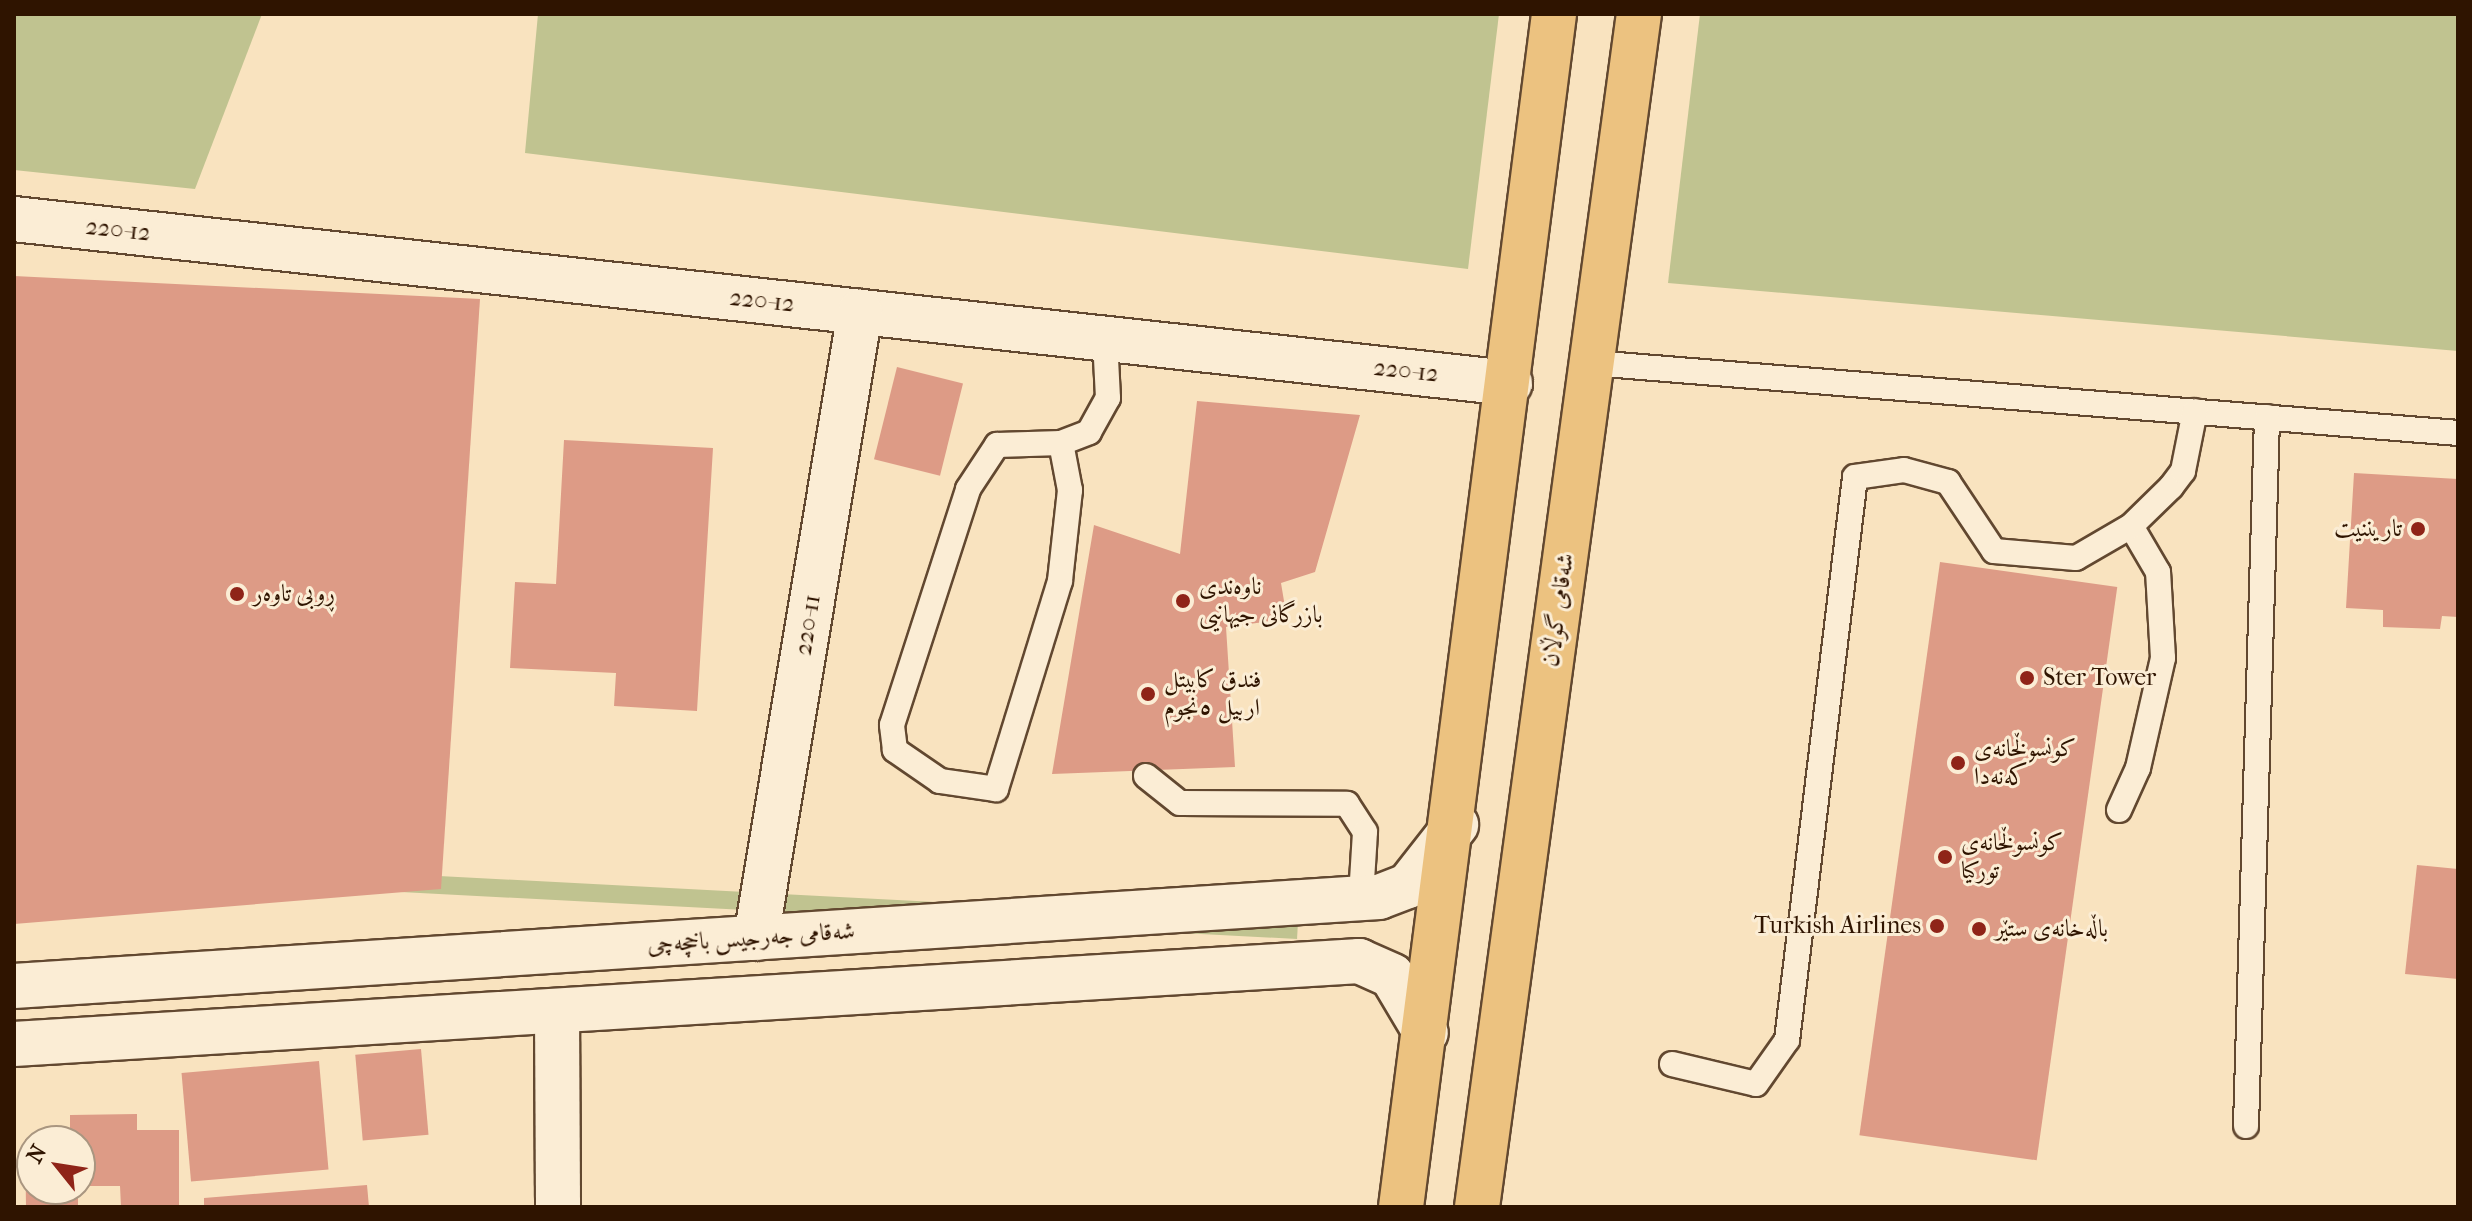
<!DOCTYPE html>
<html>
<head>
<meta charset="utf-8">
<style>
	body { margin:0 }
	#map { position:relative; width:2472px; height:1221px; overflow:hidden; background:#f9e3bf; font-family:"IM FELL French Canon",Amiri,serif }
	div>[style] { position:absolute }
	.green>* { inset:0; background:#c0c390; transform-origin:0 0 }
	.building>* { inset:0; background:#dd9b86; transform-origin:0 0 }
	.roads { filter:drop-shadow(2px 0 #624830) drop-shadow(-2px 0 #624830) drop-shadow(0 2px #624830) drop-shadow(0 -2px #624830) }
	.service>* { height:24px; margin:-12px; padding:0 12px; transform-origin:12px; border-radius:12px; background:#fbedd5 }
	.minor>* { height:44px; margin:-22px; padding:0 22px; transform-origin:22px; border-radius:22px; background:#fbedd5 }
	.tertiary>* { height:44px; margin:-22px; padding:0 22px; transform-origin:22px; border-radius:22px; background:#fbedd5 }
	.primary>* { height:44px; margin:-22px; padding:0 22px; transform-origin:22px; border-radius:22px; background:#ecc280 }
	.dots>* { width:22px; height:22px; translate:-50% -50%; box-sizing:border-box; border:4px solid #fbedd5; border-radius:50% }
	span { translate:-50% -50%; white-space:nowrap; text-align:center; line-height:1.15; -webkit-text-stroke:6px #fbedd5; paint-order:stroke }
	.street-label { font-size:24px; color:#2f1400 }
	.poi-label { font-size:24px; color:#2f1400 }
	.right { translate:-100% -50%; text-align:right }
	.left { translate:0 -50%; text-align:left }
	.frame { position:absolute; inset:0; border:16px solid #2f1400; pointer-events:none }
	.north { position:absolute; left:16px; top:1125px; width:80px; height:80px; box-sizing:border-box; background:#fbedd5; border:2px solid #a99680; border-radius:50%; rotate:300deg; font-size:22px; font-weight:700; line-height:32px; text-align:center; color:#2f1400 }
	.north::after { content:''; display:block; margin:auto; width:28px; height:36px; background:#8f2418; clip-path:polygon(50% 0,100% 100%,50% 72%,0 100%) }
</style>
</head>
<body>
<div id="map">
	<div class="green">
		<i style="clip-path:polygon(14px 14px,262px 14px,195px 189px,14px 170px)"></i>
		<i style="clip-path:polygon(538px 14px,1499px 14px,1468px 269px,525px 153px)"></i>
		<i style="clip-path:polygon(1700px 14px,2458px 14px,2458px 351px,1668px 283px)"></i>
		<i style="left:1298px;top:921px;width:18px;height:1287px;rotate:93deg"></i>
	</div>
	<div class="building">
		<i style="clip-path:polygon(14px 276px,480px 299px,441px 889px,14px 924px)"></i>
		<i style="left:897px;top:367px;width:68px;height:95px;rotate:14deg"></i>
		<i style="clip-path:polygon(1197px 401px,1360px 415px,1315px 572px,1281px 583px,1287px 619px,1226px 627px,1235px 767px,1052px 774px,1094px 525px,1180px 554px)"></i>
		<i style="clip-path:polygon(564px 440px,713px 448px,697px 711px,614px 706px,616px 673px,510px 668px,515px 582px,556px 584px)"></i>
		<i style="clip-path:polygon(2354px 473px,2458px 479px,2458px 617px,2442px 616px,2440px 629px,2383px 627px,2383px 610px,2346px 608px)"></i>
		<i style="left:1940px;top:562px;width:179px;height:579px;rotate:8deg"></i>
		<i style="clip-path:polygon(2417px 865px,2458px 869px,2458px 979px,2405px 974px)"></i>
		<i style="left:421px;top:1049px;width:86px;height:66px;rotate:85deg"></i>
		<i style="left:319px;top:1061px;width:109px;height:138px;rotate:85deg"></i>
		<i style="clip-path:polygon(137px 1114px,137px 1130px,179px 1130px,179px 1207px,121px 1207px,120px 1186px,80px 1186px,80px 1141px,70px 1141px,70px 1115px)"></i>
		<i style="clip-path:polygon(25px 1139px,32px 1139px,32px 1189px,78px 1189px,78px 1207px,26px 1207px)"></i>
		<i style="clip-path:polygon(367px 1185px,369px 1207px,204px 1207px,204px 1198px)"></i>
	</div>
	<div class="roads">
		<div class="service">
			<i style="left:1592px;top:363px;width:869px;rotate:4.62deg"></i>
			<i style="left:1061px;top:443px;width:48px;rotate:79.2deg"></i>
			<i style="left:1070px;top:490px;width:92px;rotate:96.3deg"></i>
			<i style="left:1060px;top:581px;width:218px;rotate:107.1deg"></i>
			<i style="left:996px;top:789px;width:57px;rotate:-171.9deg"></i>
			<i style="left:940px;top:781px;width:55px;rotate:-145.4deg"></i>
			<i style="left:895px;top:750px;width:25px;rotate:-97deg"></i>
			<i style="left:892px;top:725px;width:248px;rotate:-72.1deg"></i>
			<i style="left:968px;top:489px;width:53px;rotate:-56.6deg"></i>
			<i style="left:997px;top:445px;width:64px;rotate:-1.8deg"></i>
			<i style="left:1061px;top:443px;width:30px;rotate:-21deg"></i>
			<i style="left:1089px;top:432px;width:39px;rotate:-61deg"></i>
			<i style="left:1108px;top:398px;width:60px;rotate:-92.9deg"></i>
			<i style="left:1146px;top:776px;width:43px;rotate:38.5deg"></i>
			<i style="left:1180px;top:803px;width:167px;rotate:0.3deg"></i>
			<i style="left:1347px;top:804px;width:33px;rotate:57deg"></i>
			<i style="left:1365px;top:832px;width:66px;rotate:93.5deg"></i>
			<i style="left:2119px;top:810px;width:46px;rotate:-65.7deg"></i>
			<i style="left:2138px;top:768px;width:113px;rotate:-77.2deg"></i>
			<i style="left:2163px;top:658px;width:86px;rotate:-93.3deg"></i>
			<i style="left:2158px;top:572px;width:53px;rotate:-120.4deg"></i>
			<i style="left:1672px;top:1064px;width:86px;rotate:13.4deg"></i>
			<i style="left:1756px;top:1084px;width:54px;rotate:-54.8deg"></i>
			<i style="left:1787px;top:1040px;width:567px;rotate:-83.11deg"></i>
			<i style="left:1855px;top:477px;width:49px;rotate:-8.1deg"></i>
			<i style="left:1904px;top:470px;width:46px;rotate:15.3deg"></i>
			<i style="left:1948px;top:482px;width:83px;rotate:56.3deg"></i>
			<i style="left:1994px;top:551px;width:82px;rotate:4.9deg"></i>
			<i style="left:2076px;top:558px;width:64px;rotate:-30.2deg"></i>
			<i style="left:2131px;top:526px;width:56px;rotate:-44.3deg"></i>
			<i style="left:2171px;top:487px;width:20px;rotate:-53deg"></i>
			<i style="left:2183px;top:471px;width:61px;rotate:-78.7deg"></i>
			<i style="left:2246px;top:1126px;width:709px;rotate:-88.3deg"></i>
		</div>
		<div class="minor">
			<i style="left:14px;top:219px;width:1505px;rotate:6.26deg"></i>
			<i style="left:756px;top:938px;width:635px;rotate:-80.57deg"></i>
			<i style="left:557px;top:1011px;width:196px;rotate:89.7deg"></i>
		</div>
		<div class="tertiary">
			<i style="left:14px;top:986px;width:1368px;rotate:-3.73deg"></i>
			<i style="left:1379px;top:897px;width:31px;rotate:-21deg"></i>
			<i style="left:1408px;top:886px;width:78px;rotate:-51.8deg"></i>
			<i style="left:14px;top:1044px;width:1348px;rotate:-3.53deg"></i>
			<i style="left:1359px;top:961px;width:36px;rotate:24deg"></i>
			<i style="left:1392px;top:976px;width:66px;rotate:59.2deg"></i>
		</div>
		<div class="primary">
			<i style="left:1401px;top:1207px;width:1203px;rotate:-82.69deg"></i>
			<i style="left:1477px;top:1207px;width:1204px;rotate:-82.27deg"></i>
		</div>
	</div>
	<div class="dots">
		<i style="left:2418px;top:529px;background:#8f2418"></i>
		<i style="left:237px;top:594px;background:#8f2418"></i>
		<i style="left:1183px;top:601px;background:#8f2418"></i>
		<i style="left:2027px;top:678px;background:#8f2418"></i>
		<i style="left:1148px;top:694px;background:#8f2418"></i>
		<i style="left:1958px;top:763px;background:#8f2418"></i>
		<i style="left:1945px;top:857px;background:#8f2418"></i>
		<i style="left:1937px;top:926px;background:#8f2418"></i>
		<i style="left:1979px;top:929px;background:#8f2418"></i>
	</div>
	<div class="street-label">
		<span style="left:118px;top:230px;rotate:6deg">220-12</span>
		<span style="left:762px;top:301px;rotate:6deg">220-12</span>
		<span style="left:1406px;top:371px;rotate:6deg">220-12</span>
		<span style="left:1558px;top:610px;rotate:-82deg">شەقامی گوڵان</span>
		<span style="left:808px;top:625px;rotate:-81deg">220-11</span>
		<span style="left:751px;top:938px;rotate:-4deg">شەقامی جەرجیس باخچەچی</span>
	</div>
	<div class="poi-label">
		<span class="right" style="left:2402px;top:529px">تاریننیت</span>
		<span class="left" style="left:1199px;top:601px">ناوەندی<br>بازرگانی جیهانیی</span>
		<span class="left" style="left:253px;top:594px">ڕوبی تاوەر</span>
		<span class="left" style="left:2043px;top:678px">Ster Tower</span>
		<span class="left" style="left:1164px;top:694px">فندق كابيتل<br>اربيل ٥نجوم</span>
		<span class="left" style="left:1974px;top:763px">کونسوڵخانەی<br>کەنەدا</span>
		<span class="left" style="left:1961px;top:857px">کونسوڵخانەی<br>تورکیا</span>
		<span class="right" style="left:1921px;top:926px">Turkish Airlines</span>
		<span class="left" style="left:1995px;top:929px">باڵەخانەی ستێر</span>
	</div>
	<div class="frame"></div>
	<div class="north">N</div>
</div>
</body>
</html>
